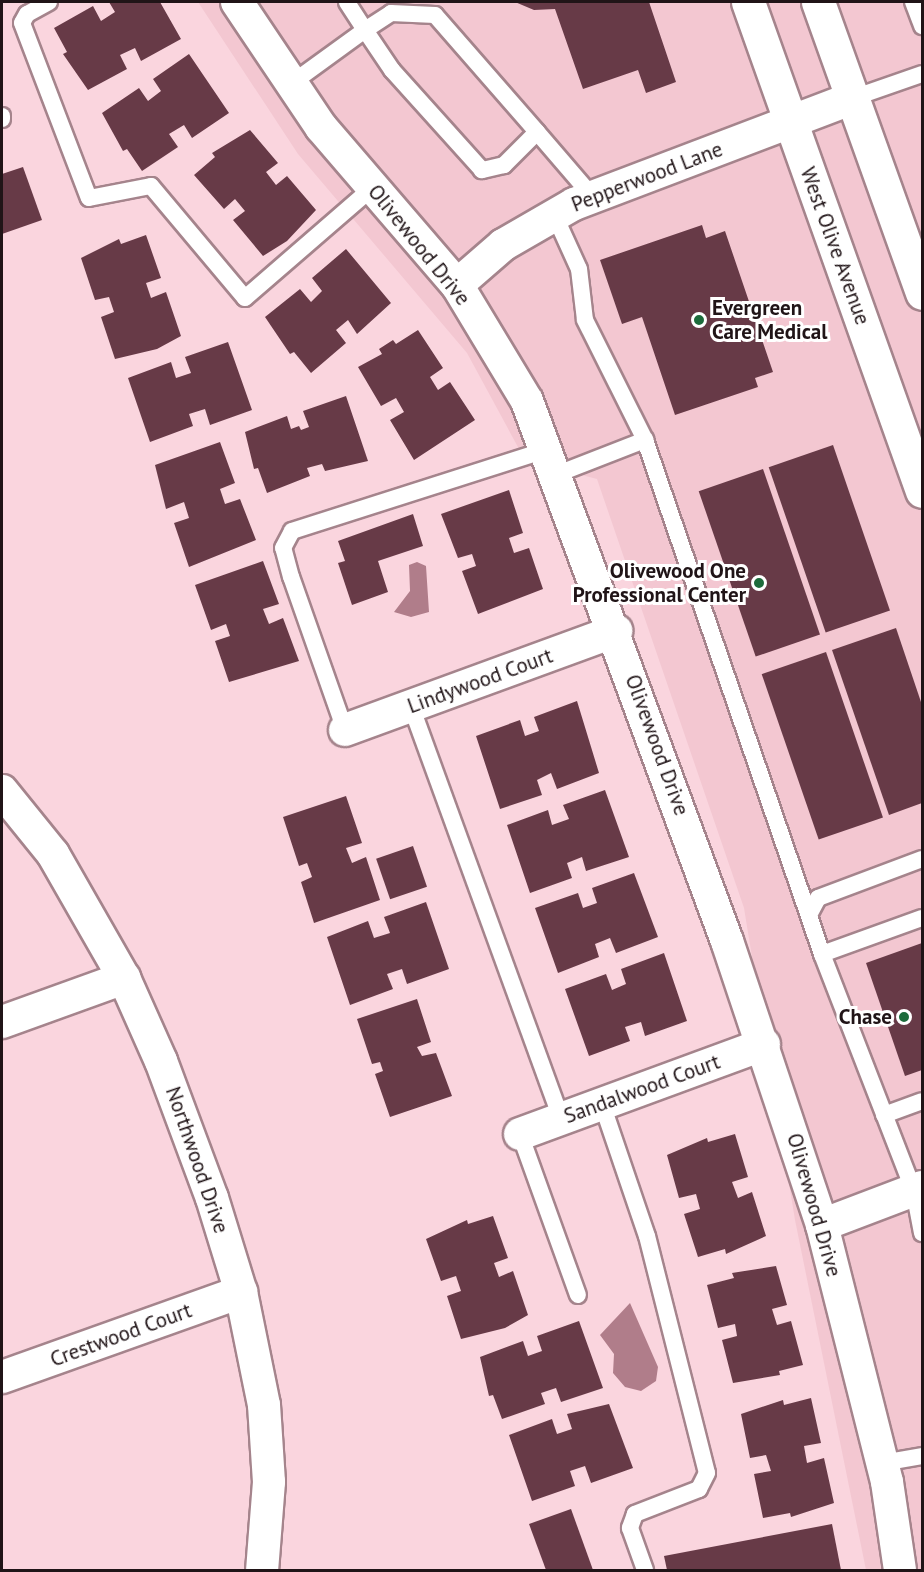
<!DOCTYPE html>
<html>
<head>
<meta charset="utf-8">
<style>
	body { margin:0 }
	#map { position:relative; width:924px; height:1572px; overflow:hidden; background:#fad5de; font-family:"PT Sans",sans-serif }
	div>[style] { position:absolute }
	.built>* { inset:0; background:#f3c7d1 }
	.water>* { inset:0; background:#b07d8a }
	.building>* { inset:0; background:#673a47; transform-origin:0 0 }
	.roads { filter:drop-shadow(2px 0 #a5848c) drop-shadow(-2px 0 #a5848c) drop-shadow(0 2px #a5848c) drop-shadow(0 -2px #a5848c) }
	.lane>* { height:16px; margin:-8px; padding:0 8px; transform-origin:8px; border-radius:8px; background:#fff }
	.street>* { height:32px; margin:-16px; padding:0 16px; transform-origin:16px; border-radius:16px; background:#fff }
	.secondary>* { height:33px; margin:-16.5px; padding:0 16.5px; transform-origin:16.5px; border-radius:16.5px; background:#fff }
	.dots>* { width:16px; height:16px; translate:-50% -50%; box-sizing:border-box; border:3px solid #fff; border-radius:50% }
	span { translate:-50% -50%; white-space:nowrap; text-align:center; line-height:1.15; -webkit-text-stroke:6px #fff; paint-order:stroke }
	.street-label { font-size:21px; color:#201417 }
	.poi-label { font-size:21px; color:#201417; font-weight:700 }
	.left { translate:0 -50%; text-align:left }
	.right { translate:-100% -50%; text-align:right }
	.frame { position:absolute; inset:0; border:3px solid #201417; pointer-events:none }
</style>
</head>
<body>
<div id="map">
	<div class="built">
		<i style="clip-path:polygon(198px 2px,922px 2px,922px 1570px,866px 1570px,795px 1220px,744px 908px,597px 479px,525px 460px,467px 353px,298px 154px)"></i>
	</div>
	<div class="water">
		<i style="clip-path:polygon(417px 562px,426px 566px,429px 612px,411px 617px,394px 612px,410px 591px,409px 565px)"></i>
		<i style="clip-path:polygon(630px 1303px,658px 1367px,656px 1381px,641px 1391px,625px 1387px,613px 1373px,614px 1354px,600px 1335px)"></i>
	</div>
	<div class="building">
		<i style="clip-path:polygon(109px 2px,160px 2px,181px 39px,141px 61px,135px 48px,120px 55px,127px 69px,88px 90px,63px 54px,67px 52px,54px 28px,93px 6px,101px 21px,115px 12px)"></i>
		<i style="clip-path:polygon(515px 2px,649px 2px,676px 82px,646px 93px,638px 70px,583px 89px,555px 9px,534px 10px)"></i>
		<i style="clip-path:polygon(189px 54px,229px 113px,192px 138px,184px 125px,169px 134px,178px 147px,142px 171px,127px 149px,123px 151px,102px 113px,139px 88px,148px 101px,161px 91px,153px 79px)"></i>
		<i style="clip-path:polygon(250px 130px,278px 163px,266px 172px,276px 185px,287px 176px,316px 210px,287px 241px,263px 256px,233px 220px,245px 211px,235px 199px,224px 209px,194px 175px,215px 157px,212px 153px)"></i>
		<i style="clip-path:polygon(23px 167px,42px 220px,2px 234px,2px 174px)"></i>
		<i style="clip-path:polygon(702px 225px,706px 238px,725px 231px,773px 372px,755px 378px,758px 387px,675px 415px,642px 317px,622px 324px,600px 260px)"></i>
		<i style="clip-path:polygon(146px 235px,161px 278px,146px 283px,151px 298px,166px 292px,181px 336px,157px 349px,115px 359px,101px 317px,114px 312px,109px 297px,95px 300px,81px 258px,119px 239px,121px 244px)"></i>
		<i style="clip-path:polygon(346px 249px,391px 303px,357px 334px,348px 320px,336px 330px,346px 343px,311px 373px,294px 352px,290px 354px,265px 317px,300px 289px,311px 302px,322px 291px,312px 278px)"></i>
		<i style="clip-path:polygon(418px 330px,443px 368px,430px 377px,438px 390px,450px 382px,475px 420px,414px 460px,390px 420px,404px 412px,396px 398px,381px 406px,358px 367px,382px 354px,379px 349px,393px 340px,396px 344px)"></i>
		<i style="clip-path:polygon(228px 342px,252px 410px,210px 425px,205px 409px,189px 414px,193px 426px,150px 442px,128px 378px,171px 362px,176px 378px,191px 373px,185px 357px)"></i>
		<i style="clip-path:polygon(346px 396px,368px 461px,325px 471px,322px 464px,307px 468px,310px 476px,267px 493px,258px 468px,254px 469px,245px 432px,287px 416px,291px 429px,299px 426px,301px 430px,309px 427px,303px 411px)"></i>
		<i style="clip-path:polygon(220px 442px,235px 483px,220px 489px,225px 504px,240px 499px,256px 540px,189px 567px,174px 523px,189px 518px,184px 502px,166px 509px,155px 465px)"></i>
		<i style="left:833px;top:445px;width:175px;height:68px;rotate:71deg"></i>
		<i style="left:763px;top:469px;width:175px;height:68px;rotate:71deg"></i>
		<i style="clip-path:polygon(509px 490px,523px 533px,509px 538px,514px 553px,529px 548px,543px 589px,478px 614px,462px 571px,476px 566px,472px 554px,458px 558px,441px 514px)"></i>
		<i style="clip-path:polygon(413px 514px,423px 546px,378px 561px,388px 592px,352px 605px,338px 563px,345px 561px,338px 541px)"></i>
		<i style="clip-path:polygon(263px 561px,279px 604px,263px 609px,269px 624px,283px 618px,299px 661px,229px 682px,215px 641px,230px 636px,226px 624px,211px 630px,195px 585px)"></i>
		<i style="clip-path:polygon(896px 628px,922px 705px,922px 803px,889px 815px,832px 650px)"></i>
		<i style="left:826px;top:652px;width:175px;height:68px;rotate:71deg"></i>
		<i style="clip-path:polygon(577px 701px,599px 773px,557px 789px,551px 773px,537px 780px,542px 795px,500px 809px,476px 736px,520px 720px,525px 736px,539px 731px,534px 717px)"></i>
		<i style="clip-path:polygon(605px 790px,629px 857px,586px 871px,582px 857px,567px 863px,572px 878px,530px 893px,507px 825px,548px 810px,552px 825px,569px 819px,563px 805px)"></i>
		<i style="clip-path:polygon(346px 796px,362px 843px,346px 848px,352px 863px,366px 857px,380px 900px,314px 923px,301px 882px,312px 877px,307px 863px,299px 866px,283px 817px)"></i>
		<i style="left:413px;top:846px;width:43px;height:39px;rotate:71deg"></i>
		<i style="clip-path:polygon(634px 873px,658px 937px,616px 953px,610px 938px,595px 944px,599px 957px,558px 973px,535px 908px,578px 893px,583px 908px,597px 903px,592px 888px)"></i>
		<i style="clip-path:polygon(426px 902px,449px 969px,407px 984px,402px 969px,387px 974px,393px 989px,350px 1005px,327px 937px,368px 921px,374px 938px,390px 933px,384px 917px)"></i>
		<i style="clip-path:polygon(922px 943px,922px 1070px,905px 1076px,866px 963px)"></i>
		<i style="clip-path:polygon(664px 953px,687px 1021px,645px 1036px,641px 1022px,625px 1027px,630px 1041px,589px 1056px,565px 989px,606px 974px,612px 990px,626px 984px,621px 969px)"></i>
		<i style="clip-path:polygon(417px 999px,431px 1042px,417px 1047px,422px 1056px,436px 1053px,452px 1096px,390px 1117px,375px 1074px,383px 1071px,380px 1062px,372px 1064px,357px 1019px)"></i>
		<i style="clip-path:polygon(735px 1134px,748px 1177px,732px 1182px,738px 1198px,752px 1192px,766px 1236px,726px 1254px,725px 1249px,698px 1257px,684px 1214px,700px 1209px,696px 1194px,679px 1198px,667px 1155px,707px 1138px,708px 1142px)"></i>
		<i style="clip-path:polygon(493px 1216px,508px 1258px,494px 1263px,499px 1277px,513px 1271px,528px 1315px,505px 1328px,461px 1339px,447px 1296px,461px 1291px,456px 1276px,441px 1281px,426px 1239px,467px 1220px,468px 1224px)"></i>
		<i style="clip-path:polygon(776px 1266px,787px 1305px,772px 1309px,777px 1325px,791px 1321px,803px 1365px,779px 1371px,780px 1375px,733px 1383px,722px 1340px,737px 1336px,735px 1324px,718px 1328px,707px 1285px,734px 1278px,732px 1273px)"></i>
		<i style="clip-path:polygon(579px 1321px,603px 1388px,561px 1402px,556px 1388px,541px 1393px,545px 1404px,502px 1419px,493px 1395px,489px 1396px,480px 1357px,523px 1341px,528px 1356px,542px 1351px,537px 1336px)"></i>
		<i style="clip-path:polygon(811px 1398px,821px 1443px,804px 1446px,807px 1463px,824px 1458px,834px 1503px,791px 1517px,790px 1513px,763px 1518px,754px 1474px,771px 1471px,766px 1455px,750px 1458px,741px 1414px,783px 1400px,784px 1405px)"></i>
		<i style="clip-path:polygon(609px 1404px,633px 1468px,591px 1483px,585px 1466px,570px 1471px,575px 1486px,532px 1501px,509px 1435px,552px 1419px,557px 1434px,572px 1429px,567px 1414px)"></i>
		<i style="clip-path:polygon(571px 1509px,593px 1570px,546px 1570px,529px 1524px)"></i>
		<i style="clip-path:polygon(832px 1524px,841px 1570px,667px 1570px,664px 1556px)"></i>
	</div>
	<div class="roads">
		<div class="lane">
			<i style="left:49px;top:2px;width:25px;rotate:151deg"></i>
			<i style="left:27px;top:14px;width:10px;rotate:119deg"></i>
			<i style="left:22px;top:23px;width:187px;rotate:69.1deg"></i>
			<i style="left:89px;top:198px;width:63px;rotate:-11deg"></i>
			<i style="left:151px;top:186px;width:146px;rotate:50deg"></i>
			<i style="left:245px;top:298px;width:169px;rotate:-40.9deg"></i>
			<i style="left:913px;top:2px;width:26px;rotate:69deg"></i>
			<i style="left:292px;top:83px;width:90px;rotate:-36deg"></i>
			<i style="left:365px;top:30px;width:31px;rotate:-33deg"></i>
			<i style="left:391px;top:13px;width:44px;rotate:2.6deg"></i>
			<i style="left:435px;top:15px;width:155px;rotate:48.9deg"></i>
			<i style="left:537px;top:132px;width:47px;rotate:135deg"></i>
			<i style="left:504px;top:165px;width:23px;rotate:167deg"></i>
			<i style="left:482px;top:170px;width:135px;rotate:-132deg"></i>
			<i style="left:392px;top:70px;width:48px;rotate:-124deg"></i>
			<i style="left:365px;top:30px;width:33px;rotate:-123deg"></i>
			<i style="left:853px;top:98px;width:73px;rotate:-19.2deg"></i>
			<i style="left:2px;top:116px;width:3px;rotate:90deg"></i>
			<i style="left:537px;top:132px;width:84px;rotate:49.3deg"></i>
			<i style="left:554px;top:214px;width:60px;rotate:65.6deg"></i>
			<i style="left:579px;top:269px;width:51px;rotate:83.3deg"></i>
			<i style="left:585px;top:320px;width:134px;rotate:63.4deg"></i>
			<i style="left:645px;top:440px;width:544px;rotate:71deg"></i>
			<i style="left:822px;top:954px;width:106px;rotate:-19.8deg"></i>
			<i style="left:555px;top:475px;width:97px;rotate:-21.3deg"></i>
			<i style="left:411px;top:706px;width:439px;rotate:70deg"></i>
			<i style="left:345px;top:730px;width:162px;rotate:-109.4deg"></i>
			<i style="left:291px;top:577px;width:30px;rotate:-105deg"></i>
			<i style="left:283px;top:548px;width:19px;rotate:-62deg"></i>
			<i style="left:292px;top:531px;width:267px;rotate:-17.7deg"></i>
			<i style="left:809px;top:915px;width:19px;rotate:-62deg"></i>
			<i style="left:818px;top:898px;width:111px;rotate:-20.6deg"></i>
			<i style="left:822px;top:954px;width:254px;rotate:68.8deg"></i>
			<i style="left:914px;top:1191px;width:43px;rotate:79.2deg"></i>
			<i style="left:602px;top:1104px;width:139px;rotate:71.2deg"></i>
			<i style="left:647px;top:1236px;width:244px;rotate:75.8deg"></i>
			<i style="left:707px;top:1473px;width:18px;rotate:117deg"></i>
			<i style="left:699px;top:1489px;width:69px;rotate:158.7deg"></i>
			<i style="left:635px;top:1514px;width:15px;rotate:110deg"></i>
			<i style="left:630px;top:1528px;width:45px;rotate:70.3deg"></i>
			<i style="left:884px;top:1115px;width:40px;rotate:-20.2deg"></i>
			<i style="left:520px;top:1134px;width:171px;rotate:70.2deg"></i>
			<i style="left:882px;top:1463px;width:41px;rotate:-9.9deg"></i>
		</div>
		<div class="street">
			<i style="left:237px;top:2px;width:151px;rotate:56.1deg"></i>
			<i style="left:321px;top:127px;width:208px;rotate:49.3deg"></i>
			<i style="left:457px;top:285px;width:135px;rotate:58.9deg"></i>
			<i style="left:527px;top:401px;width:576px;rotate:69.68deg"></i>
			<i style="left:727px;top:941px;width:299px;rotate:71.5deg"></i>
			<i style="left:822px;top:1225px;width:265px;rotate:75.8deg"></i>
			<i style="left:887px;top:1482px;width:89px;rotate:81.6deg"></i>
			<i style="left:457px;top:285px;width:61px;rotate:-41deg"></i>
			<i style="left:503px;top:245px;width:82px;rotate:-30deg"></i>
			<i style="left:574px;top:204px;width:298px;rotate:-20.8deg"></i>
			<i style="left:345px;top:730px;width:289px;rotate:-20.1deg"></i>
			<i style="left:2px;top:791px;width:81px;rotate:51deg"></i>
			<i style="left:53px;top:854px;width:143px;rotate:60.2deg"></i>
			<i style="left:124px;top:978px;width:91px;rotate:66deg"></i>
			<i style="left:161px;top:1061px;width:146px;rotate:69.6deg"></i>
			<i style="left:212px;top:1198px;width:98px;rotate:72.9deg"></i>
			<i style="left:241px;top:1292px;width:115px;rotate:78.5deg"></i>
			<i style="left:264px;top:1405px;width:77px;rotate:86.3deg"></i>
			<i style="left:269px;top:1482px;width:88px;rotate:94.5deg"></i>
			<i style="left:2px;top:1022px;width:130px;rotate:-19.8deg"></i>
			<i style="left:520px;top:1134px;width:260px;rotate:-20.2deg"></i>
			<i style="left:822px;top:1225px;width:107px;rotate:-20.8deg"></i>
			<i style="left:2px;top:1377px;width:254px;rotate:-19.6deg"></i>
		</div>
		<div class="secondary">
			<i style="left:748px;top:2px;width:519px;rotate:70.41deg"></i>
			<i style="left:818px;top:2px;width:309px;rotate:70.3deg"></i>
		</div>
	</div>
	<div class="dots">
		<i style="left:699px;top:320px;background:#1c6b3b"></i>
		<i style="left:759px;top:583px;background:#1c6b3b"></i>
		<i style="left:904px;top:1017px;background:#1c6b3b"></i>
	</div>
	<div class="street-label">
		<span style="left:647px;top:177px;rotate:-21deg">Pepperwood Lane</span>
		<span style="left:419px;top:245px;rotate:51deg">Olivewood Drive</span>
		<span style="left:835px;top:246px;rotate:70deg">West Olive Avenue</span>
		<span style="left:480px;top:681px;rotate:-20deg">Lindywood Court</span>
		<span style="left:657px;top:745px;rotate:70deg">Olivewood Drive</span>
		<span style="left:642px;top:1089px;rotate:-20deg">Sandalwood Court</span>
		<span style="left:197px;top:1160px;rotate:71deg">Northwood Drive</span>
		<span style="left:814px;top:1205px;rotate:74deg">Olivewood Drive</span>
		<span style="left:121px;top:1335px;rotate:-20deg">Crestwood Court</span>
	</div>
	<div class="poi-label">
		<span class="left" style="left:712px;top:320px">Evergreen<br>Care Medical</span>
		<span class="right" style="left:746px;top:583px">Olivewood One<br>Professional Center</span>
		<span class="right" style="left:892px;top:1017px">Chase</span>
	</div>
	<div class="frame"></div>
</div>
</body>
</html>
